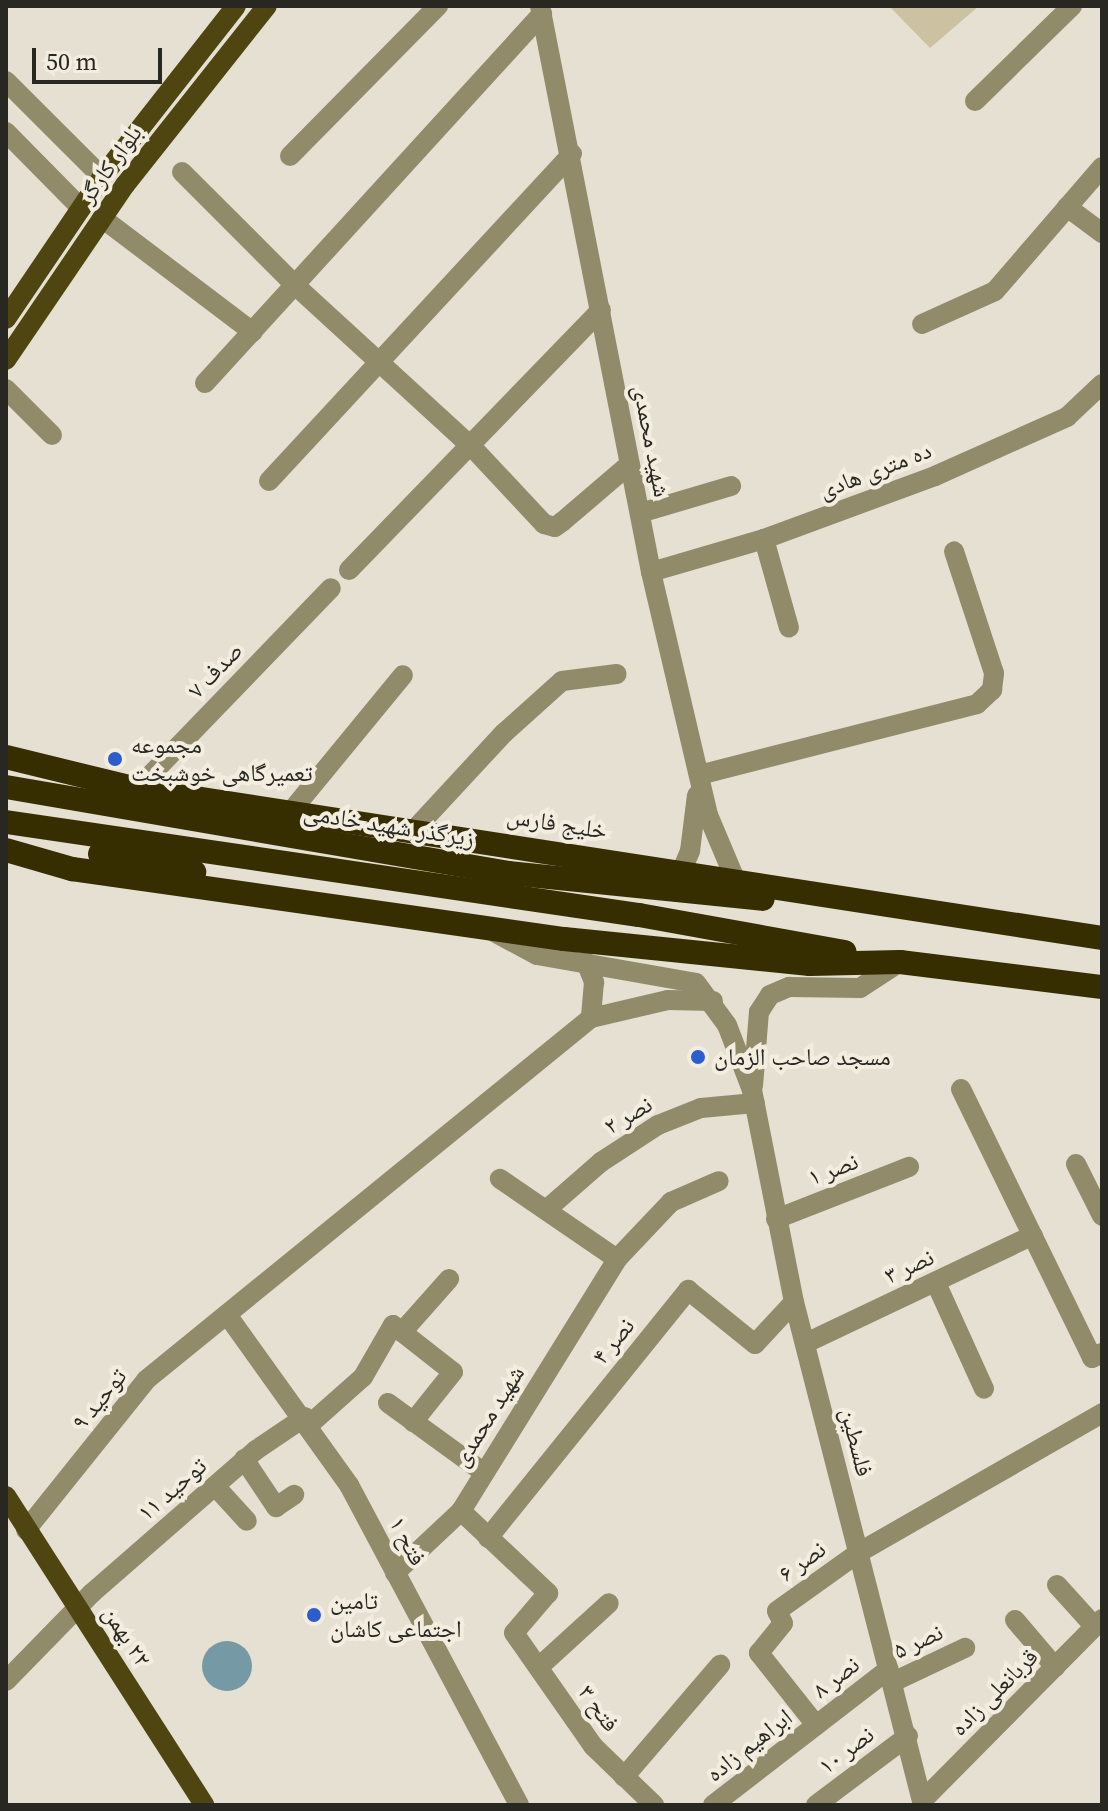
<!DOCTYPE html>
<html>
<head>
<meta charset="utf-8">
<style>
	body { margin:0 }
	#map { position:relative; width:1108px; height:1811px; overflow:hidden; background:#e5e0d1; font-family:"Source Serif 4","Noto Naskh Arabic",serif }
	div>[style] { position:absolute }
	.green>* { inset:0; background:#ccc2a2 }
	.water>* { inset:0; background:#759aa5 }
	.round { border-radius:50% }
	.minor>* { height:20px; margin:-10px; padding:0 10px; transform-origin:10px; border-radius:10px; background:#918b6a }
	.major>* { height:20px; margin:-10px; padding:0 10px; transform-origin:10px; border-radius:10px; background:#4f4511 }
	.highway>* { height:24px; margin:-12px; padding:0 12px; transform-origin:12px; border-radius:12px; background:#362e00 }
	.dots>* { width:22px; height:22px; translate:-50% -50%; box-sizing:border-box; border:4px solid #f2eddf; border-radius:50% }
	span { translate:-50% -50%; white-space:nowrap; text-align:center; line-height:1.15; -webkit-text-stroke:8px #f2eddf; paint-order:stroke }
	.street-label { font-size:24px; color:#292722 }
	.poi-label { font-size:24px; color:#292722 }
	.left { translate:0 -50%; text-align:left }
	.frame { position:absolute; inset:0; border:8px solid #292722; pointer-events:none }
	.scale { position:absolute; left:32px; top:48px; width:130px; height:36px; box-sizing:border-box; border:4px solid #292722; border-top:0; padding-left:10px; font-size:24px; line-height:28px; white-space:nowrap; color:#292722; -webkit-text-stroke:6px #f2eddf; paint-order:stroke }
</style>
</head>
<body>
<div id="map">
	<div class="green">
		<i style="clip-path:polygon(889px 6px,979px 6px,930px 48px)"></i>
	</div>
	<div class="water">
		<i class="round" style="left:202px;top:1641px;width:50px;height:50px"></i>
	</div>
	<div class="minor">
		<i style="left:540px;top:6px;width:577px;rotate:78.9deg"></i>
		<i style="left:651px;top:572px;width:250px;rotate:76.8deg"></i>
		<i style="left:708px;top:815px;width:69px;rotate:67.1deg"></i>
		<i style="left:6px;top:81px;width:136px;rotate:45deg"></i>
		<i style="left:975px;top:101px;width:136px;rotate:-44.4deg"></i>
		<i style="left:6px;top:132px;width:107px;rotate:45.4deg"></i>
		<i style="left:290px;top:156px;width:211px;rotate:-45.4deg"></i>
		<i style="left:182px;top:172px;width:161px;rotate:45deg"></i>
		<i style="left:296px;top:286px;width:239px;rotate:42.5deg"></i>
		<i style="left:472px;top:447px;width:105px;rotate:46.9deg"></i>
		<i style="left:544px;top:524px;width:11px;rotate:15deg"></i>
		<i style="left:555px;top:527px;width:9px;rotate:-36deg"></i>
		<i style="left:562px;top:522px;width:89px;rotate:-40.5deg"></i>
		<i style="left:1067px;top:207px;width:44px;rotate:36.6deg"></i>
		<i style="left:102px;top:218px;width:189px;rotate:37.1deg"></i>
		<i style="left:922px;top:324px;width:80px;rotate:-24.3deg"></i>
		<i style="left:995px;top:291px;width:164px;rotate:-49.2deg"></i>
		<i style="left:205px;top:383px;width:500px;rotate:-47.6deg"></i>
		<i style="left:6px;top:389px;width:65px;rotate:45deg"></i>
		<i style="left:269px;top:481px;width:446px;rotate:-47.2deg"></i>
		<i style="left:640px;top:513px;width:95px;rotate:-16.5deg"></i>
		<i style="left:764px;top:539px;width:92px;rotate:74.3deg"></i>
		<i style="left:349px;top:570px;width:362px;rotate:-45.9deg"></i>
		<i style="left:651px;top:572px;width:118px;rotate:-16.3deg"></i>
		<i style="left:764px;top:539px;width:182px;rotate:-20.2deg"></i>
		<i style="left:935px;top:476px;width:145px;rotate:-24.1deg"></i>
		<i style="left:1067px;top:417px;width:48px;rotate:-43.3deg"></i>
		<i style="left:699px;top:775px;width:287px;rotate:-14.3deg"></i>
		<i style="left:977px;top:704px;width:21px;rotate:-43deg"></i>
		<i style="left:992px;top:690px;width:17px;rotate:-83deg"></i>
		<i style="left:994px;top:673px;width:128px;rotate:-108.2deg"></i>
		<i style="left:137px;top:789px;width:279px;rotate:-46deg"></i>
		<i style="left:293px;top:809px;width:173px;rotate:-50.6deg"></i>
		<i style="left:415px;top:829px;width:131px;rotate:-47.2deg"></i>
		<i style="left:504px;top:733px;width:78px;rotate:-41.9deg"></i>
		<i style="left:562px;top:681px;width:55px;rotate:-7.3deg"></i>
		<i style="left:682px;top:870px;width:21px;rotate:-67deg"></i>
		<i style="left:690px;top:851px;width:56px;rotate:-82.9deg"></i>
		<i style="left:494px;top:932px;width:49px;rotate:28.1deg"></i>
		<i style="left:537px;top:955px;width:161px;rotate:10deg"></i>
		<i style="left:696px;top:983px;width:52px;rotate:53.6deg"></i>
		<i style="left:727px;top:1025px;width:70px;rotate:69deg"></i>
		<i style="left:752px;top:1090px;width:216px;rotate:78.8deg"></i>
		<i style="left:794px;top:1302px;width:519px;rotate:75.62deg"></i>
		<i style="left:586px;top:962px;width:22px;rotate:68deg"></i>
		<i style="left:594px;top:982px;width:36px;rotate:95deg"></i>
		<i style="left:753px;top:1086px;width:74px;rotate:-85.4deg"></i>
		<i style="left:759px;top:1012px;width:20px;rotate:-57deg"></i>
		<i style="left:770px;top:995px;width:21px;rotate:-23deg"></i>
		<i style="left:789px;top:987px;width:71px;rotate:0.8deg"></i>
		<i style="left:860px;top:988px;width:48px;rotate:-33deg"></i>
		<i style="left:961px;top:1089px;width:299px;rotate:64deg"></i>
		<i style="left:1092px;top:1358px;width:11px;rotate:-27deg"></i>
		<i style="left:1076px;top:1164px;width:58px;rotate:63.4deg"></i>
		<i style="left:546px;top:1210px;width:73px;rotate:-41.1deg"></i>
		<i style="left:601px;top:1162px;width:68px;rotate:-33deg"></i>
		<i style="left:658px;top:1125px;width:46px;rotate:-21.6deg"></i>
		<i style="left:701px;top:1108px;width:54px;rotate:-5.3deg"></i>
		<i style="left:776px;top:1219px;width:143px;rotate:-21.4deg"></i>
		<i style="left:617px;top:1259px;width:79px;rotate:-46.5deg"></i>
		<i style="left:671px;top:1202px;width:52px;rotate:-23.6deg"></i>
		<i style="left:936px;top:1283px;width:116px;rotate:65.6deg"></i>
		<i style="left:228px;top:1316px;width:208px;rotate:54.4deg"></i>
		<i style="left:349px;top:1485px;width:362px;rotate:62deg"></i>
		<i style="left:402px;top:1332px;width:71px;rotate:-48.4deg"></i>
		<i style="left:806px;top:1343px;width:251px;rotate:-25.4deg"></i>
		<i style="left:388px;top:1403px;width:117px;rotate:36deg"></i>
		<i style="left:310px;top:1424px;width:71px;rotate:-41.6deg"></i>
		<i style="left:363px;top:1377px;width:60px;rotate:-60deg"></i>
		<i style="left:393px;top:1325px;width:76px;rotate:38.1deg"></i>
		<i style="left:453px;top:1372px;width:64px;rotate:128.7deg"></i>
		<i style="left:244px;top:1459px;width:58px;rotate:56.3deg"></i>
		<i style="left:276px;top:1507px;width:22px;rotate:-34deg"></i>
		<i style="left:215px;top:1486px;width:47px;rotate:47.6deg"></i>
		<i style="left:461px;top:1511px;width:120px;rotate:43.3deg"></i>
		<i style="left:548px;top:1593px;width:52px;rotate:130.4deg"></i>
		<i style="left:514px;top:1633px;width:138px;rotate:55deg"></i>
		<i style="left:593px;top:1746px;width:85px;rotate:44deg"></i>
		<i style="left:26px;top:1530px;width:192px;rotate:-51.3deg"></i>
		<i style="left:146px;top:1380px;width:574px;rotate:-39.13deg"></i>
		<i style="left:591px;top:1018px;width:79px;rotate:-13.2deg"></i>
		<i style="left:668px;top:1000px;width:45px;rotate:1.3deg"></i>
		<i style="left:488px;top:1538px;width:319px;rotate:-51.1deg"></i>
		<i style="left:688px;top:1290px;width:86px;rotate:38.9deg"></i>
		<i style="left:755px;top:1344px;width:57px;rotate:-47.1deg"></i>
		<i style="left:395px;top:1573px;width:91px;rotate:-43.2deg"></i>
		<i style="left:461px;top:1511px;width:296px;rotate:-58.2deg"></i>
		<i style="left:617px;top:1259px;width:142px;rotate:-145.6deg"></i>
		<i style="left:1057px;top:1585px;width:55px;rotate:47.9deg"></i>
		<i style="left:1015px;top:1620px;width:62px;rotate:49.6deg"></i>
		<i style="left:540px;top:1666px;width:93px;rotate:-42.4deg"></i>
		<i style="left:6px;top:1681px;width:123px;rotate:-45.7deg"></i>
		<i style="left:92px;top:1593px;width:218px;rotate:-41.1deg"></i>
		<i style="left:256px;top:1450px;width:59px;rotate:-34deg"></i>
		<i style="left:893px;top:1682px;width:80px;rotate:-25.3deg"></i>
		<i style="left:816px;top:1725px;width:92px;rotate:-128.4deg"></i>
		<i style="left:759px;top:1653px;width:38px;rotate:-51deg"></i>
		<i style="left:783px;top:1623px;width:13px;rotate:-117deg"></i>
		<i style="left:777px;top:1611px;width:100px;rotate:-35.6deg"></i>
		<i style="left:858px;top:1553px;width:281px;rotate:-29.8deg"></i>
		<i style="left:624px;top:1777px;width:148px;rotate:-49.4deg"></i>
		<i style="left:922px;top:1801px;width:256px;rotate:-45.3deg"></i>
		<i style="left:713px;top:1805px;width:222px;rotate:-37.7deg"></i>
		<i style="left:816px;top:1805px;width:115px;rotate:-36.9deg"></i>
	</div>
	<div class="major">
		<i style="left:6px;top:319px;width:171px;rotate:-55.9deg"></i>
		<i style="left:102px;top:177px;width:217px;rotate:-51.9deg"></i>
		<i style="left:6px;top:360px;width:212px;rotate:-55.8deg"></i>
		<i style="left:125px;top:185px;width:228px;rotate:-51.6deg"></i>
		<i style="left:6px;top:1496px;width:367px;rotate:57.3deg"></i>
	</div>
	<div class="highway">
		<i style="left:6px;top:757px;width:135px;rotate:13.7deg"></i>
		<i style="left:137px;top:789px;width:976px;rotate:8.78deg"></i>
		<i style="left:6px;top:787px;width:509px;rotate:9.72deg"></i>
		<i style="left:508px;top:873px;width:256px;rotate:5.8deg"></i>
		<i style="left:6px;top:822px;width:640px;rotate:8.36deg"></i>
		<i style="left:639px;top:915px;width:209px;rotate:10.2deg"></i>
		<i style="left:6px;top:850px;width:69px;rotate:16.1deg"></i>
		<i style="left:72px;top:869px;width:497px;rotate:8.1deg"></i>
		<i style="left:564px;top:939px;width:247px;rotate:5.8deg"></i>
		<i style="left:810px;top:964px;width:90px;rotate:-1.3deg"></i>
		<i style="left:900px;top:962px;width:204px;rotate:7.1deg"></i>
		<i style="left:100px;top:854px;width:96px;rotate:10.8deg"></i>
	</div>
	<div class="dots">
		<i style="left:115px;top:759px;background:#2b5dcc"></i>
		<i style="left:698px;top:1057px;background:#2b5dcc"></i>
		<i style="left:314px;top:1615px;background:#2b5dcc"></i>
	</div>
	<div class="street-label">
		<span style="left:110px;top:164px;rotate:-54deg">بلوار کارگر</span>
		<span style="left:652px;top:441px;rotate:79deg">شهید محمدی</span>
		<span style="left:875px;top:470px;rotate:-21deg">ده متری هادی</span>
		<span style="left:215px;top:670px;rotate:-46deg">صدف ۷</span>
		<span style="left:557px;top:823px;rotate:9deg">خلیج فارس</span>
		<span style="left:389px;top:825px;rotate:9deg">زیرگذر شهید خادمی</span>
		<span style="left:628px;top:1115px;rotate:-31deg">نصر ۲</span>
		<span style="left:833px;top:1169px;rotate:-21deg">نصر ۱</span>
		<span style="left:909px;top:1266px;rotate:-25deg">نصر ۳</span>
		<span style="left:613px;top:1341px;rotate:-51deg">نصر ۴</span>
		<span style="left:99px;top:1399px;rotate:-51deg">توحید ۹</span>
		<span style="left:488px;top:1416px;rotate:-58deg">شهید محمدی</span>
		<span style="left:857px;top:1442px;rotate:76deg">فلسطین</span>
		<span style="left:172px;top:1489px;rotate:-41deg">توحید ۱۱</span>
		<span style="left:408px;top:1541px;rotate:62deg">فتح ۱</span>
		<span style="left:802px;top:1561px;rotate:-36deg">نصر ۶</span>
		<span style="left:127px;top:1636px;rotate:57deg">٢٢ بهمن</span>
		<span style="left:918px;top:1641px;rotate:-25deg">نصر ۵</span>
		<span style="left:836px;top:1677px;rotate:-38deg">نصر ۸</span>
		<span style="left:994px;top:1692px;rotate:-45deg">قربانعلی زاده</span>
		<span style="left:599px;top:1708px;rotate:54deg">فتح ۳</span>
		<span style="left:749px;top:1745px;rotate:-38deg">ابراهیم زاده</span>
		<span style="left:846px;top:1750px;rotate:-37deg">نصر ۱۰</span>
	</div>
	<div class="poi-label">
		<span class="left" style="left:131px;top:759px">مجموعه<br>تعمیرگاهی خوشبخت</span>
		<span class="left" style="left:714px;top:1057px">مسجد صاحب الزمان</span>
		<span class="left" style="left:330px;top:1615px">تامین<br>اجتماعی کاشان</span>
	</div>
	<div class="frame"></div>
	<div class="scale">50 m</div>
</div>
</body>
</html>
